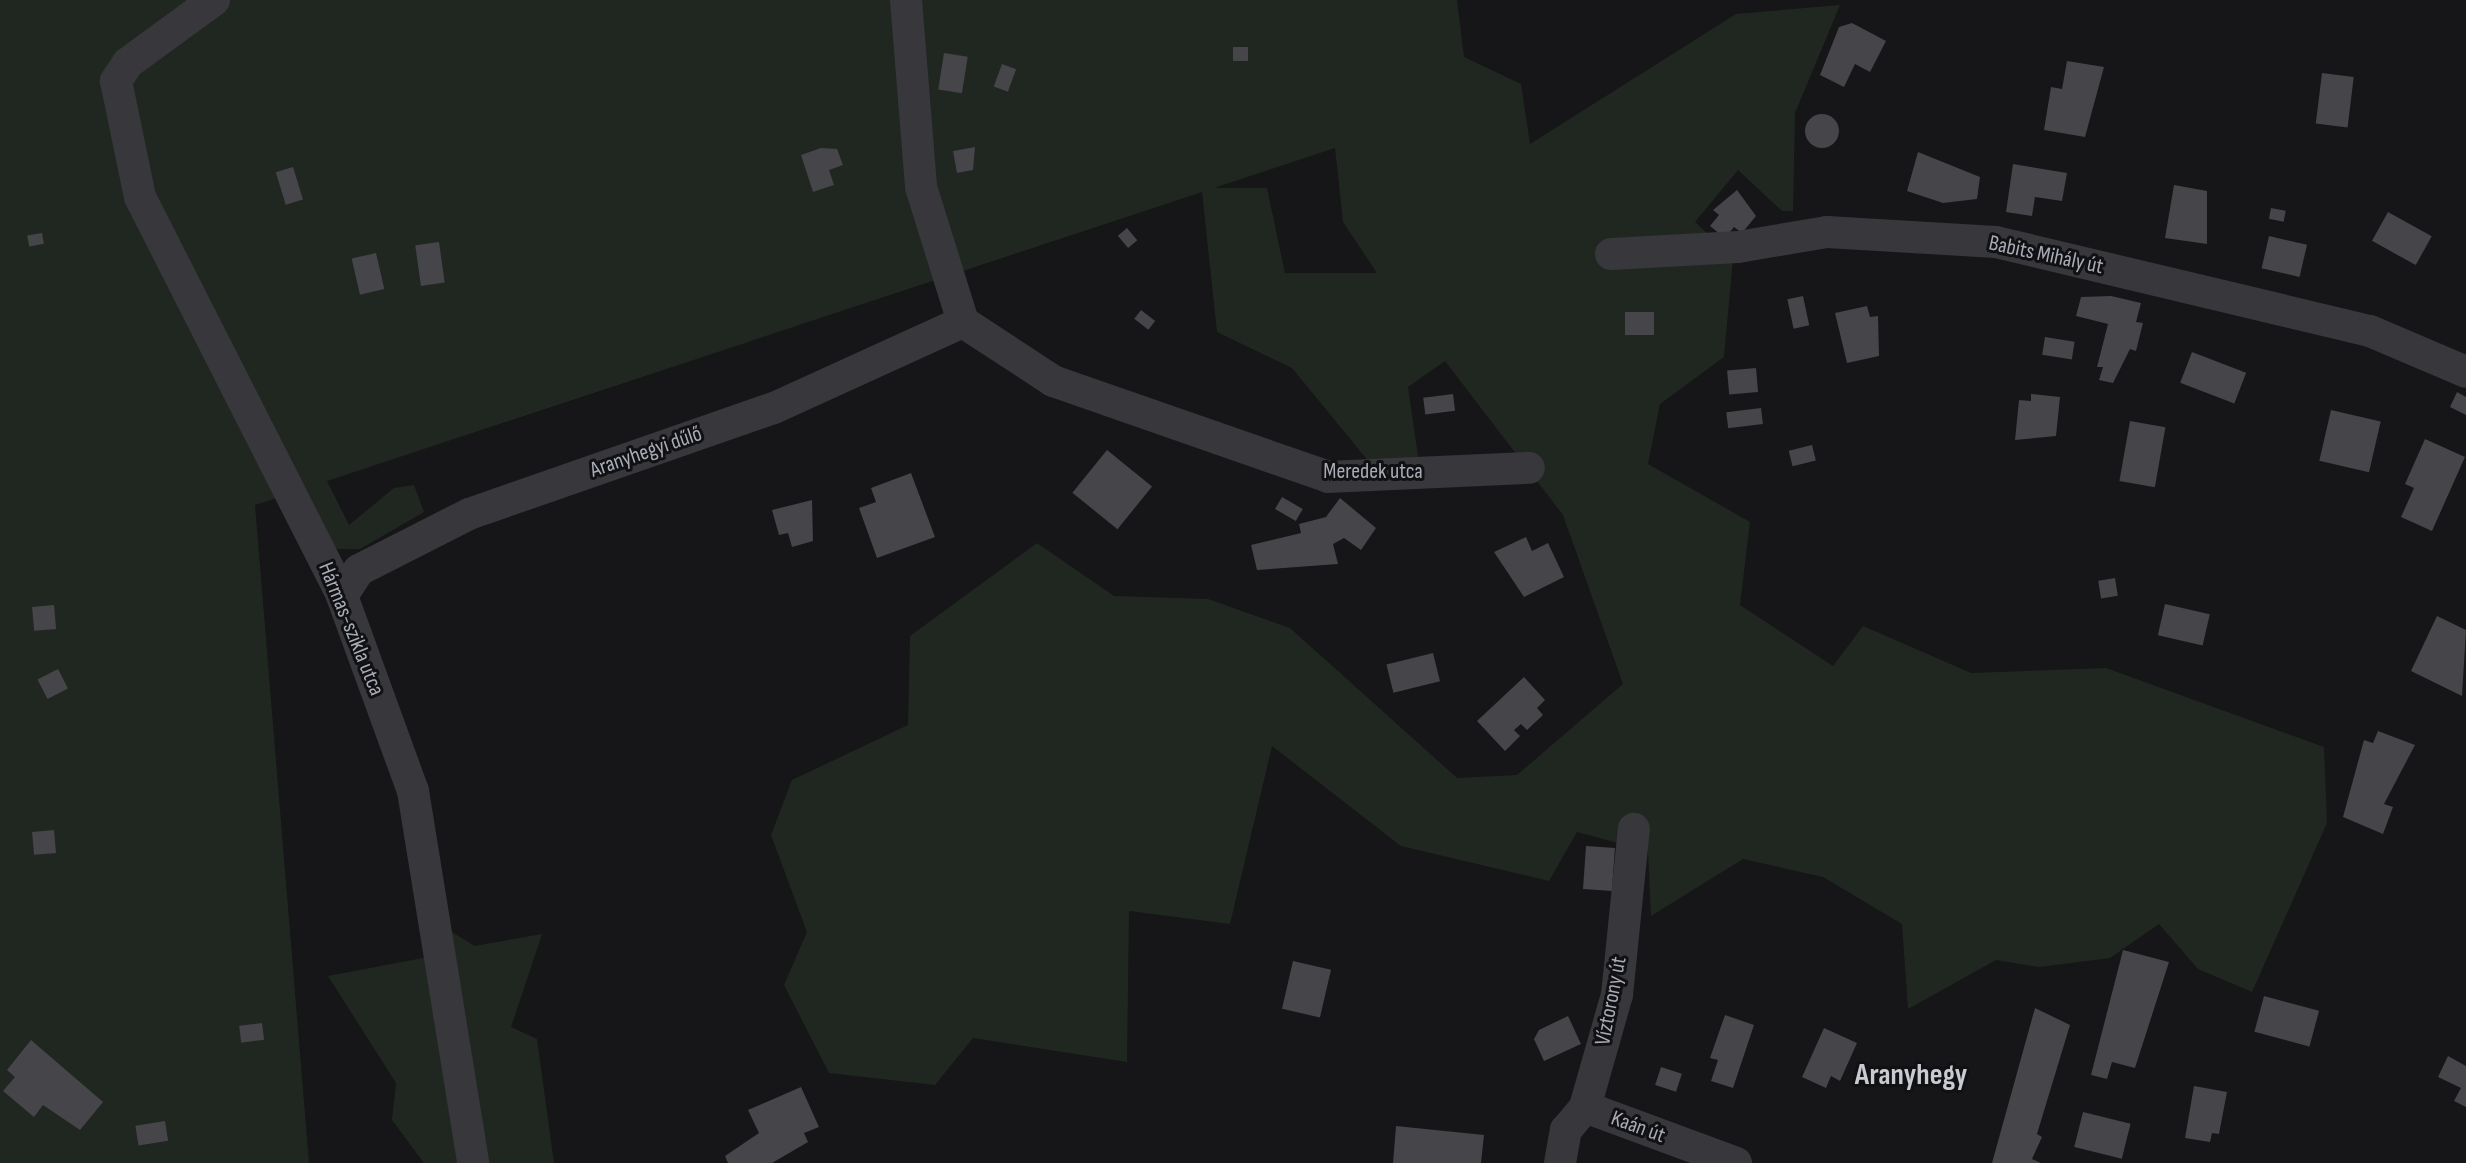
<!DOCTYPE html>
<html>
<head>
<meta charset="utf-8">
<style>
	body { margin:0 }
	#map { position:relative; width:2466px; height:1163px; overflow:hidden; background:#161517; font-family:"Sofia Sans Condensed",sans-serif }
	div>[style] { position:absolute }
	.green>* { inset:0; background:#202721 }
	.building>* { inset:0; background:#45454a; transform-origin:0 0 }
	.round { border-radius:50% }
	.minor>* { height:32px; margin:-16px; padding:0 16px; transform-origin:16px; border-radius:16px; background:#37373c }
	span { translate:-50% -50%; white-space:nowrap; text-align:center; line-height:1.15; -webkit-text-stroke:6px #111012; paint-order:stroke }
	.street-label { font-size:22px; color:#a8acb7 }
	.district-label { font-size:30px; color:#c9cbd3; font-weight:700 }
</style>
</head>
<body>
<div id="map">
	<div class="green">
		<i style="clip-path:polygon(evenodd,0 0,1457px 0,1464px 57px,1521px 84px,1530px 144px,1736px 14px,1840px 5px,1795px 113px,1793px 211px,1782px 211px,1738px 170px,1695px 222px,1733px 258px,1724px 357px,1660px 404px,1648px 464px,1750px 522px,1740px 605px,1833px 666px,1863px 626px,1971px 673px,2106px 668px,2324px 747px,2327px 823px,2252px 992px,2198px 969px,2159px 924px,2110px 958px,2039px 967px,1996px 960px,1908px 1009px,1902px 924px,1823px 877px,1743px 859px,1651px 916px,1648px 851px,1577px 832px,1549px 881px,1401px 846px,1272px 746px,1230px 924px,1129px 911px,1127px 1062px,973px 1038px,935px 1085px,829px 1073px,784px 985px,807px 932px,771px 835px,792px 780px,908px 725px,910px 636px,1037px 543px,1114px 596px,1208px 599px,1290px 628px,1457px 778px,1517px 775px,1623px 684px,1563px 515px,1445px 361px,1408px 387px,1419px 463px,1374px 468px,1292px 368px,1217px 332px,1202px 192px,327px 481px,349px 525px,394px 488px,414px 485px,424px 512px,360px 549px,330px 549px,301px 490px,255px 505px,309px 1163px,0 1163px,0 0,1335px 148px,1343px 222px,1377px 273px,1285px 273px,1267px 188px,1214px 188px,1335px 148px)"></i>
		<i style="clip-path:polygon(445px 928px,475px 946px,542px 934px,511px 1027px,537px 1039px,554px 1163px,424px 1163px,392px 1120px,396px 1083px,328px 976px,423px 958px)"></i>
	</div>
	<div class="building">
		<i style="clip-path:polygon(1852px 23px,1886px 41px,1870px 72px,1855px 64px,1844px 87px,1820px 75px,1839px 27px)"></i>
		<i style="left:1233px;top:47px;width:15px;height:14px"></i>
		<i style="left:944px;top:53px;width:24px;height:37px;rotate:9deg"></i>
		<i style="clip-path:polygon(2067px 61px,2104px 67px,2085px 137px,2044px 130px,2051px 87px,2062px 89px)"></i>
		<i style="left:1002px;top:64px;width:15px;height:24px;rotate:20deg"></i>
		<i style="left:2322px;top:73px;width:32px;height:51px;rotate:7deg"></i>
		<i class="round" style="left:1805px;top:114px;width:34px;height:34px"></i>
		<i style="clip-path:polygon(975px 147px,973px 170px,957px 173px,953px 151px)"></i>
		<i style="clip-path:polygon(821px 148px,837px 149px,843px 165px,829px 170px,834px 185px,813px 192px,801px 155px)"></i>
		<i style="clip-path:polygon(1918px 152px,1980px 177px,1977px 199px,1943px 203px,1907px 191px)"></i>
		<i style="clip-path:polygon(2013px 164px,2067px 173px,2062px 201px,2035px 197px,2032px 216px,2006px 212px)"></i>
		<i style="left:293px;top:167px;width:34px;height:18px;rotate:73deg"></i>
		<i style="clip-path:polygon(2174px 185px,2207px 191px,2207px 244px,2165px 238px)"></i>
		<i style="clip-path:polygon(1737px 190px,1756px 216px,1742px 233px,1734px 227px,1725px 238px,1710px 226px,1719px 215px,1713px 210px)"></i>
		<i style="left:2271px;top:208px;width:15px;height:11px;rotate:11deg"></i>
		<i style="left:2388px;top:212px;width:50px;height:33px;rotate:29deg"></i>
		<i style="left:1127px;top:228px;width:16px;height:12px;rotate:50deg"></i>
		<i style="left:42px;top:233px;width:11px;height:15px;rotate:80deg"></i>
		<i style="left:2269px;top:236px;width:39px;height:33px;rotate:13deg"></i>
		<i style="left:439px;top:242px;width:41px;height:24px;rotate:82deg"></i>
		<i style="left:376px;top:253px;width:37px;height:25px;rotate:77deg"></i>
		<i style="left:1803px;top:296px;width:30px;height:16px;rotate:78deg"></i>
		<i style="clip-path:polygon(2111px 296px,2141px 303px,2136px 322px,2143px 323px,2136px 351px,2130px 349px,2113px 383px,2099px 380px,2103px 367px,2097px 367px,2108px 324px,2076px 316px,2081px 297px)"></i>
		<i style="clip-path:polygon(1867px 306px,1870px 317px,1878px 316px,1879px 356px,1847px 363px,1835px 313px)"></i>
		<i style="left:1141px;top:310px;width:18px;height:11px;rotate:38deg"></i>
		<i style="left:1625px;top:312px;width:29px;height:23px"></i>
		<i style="left:2045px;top:337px;width:30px;height:18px;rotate:9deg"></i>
		<i style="left:2192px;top:352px;width:58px;height:33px;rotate:21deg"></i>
		<i style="left:1756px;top:368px;width:24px;height:29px;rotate:85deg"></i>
		<i style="clip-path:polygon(2457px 392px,2466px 397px,2466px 415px,2450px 407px)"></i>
		<i style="left:1453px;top:394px;width:17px;height:30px;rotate:83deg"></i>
		<i style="clip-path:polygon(2031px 394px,2060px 397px,2056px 436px,2015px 440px,2019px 400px,2031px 401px)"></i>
		<i style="left:1761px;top:408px;width:16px;height:35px;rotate:83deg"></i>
		<i style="left:2331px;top:410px;width:51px;height:52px;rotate:13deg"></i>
		<i style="left:2130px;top:421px;width:36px;height:61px;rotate:10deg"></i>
		<i style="clip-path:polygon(2425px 439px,2465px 457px,2432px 531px,2401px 517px,2414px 488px,2405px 484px)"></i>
		<i style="left:1812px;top:445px;width:16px;height:24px;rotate:76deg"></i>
		<i style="left:1107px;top:450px;width:58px;height:55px;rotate:39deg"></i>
		<i style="clip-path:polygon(911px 473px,935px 537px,877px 558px,859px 508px,876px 502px,871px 488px)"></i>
		<i style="left:1282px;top:497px;width:24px;height:14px;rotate:30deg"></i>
		<i style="clip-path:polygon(1340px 498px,1376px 528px,1361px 550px,1344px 538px,1333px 544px,1338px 564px,1257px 570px,1251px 545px,1301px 533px,1299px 524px,1326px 517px)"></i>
		<i style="clip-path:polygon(812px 500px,813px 541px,792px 547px,788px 533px,779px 535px,772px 510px)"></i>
		<i style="clip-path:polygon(1526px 537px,1532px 551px,1548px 543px,1564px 577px,1524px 597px,1494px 552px)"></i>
		<i style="left:2115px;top:578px;width:18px;height:17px;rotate:81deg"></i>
		<i style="left:2165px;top:604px;width:46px;height:32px;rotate:13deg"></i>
		<i style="left:54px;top:605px;width:24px;height:22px;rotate:85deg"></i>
		<i style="clip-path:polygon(2437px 616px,2466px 630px,2462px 696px,2411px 671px)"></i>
		<i style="left:1433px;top:653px;width:29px;height:48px;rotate:76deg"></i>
		<i style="left:58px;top:669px;width:22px;height:23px;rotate:63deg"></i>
		<i style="clip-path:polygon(1524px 677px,1545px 700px,1537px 708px,1543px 715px,1527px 730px,1521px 724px,1514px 730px,1520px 736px,1505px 751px,1477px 721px)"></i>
		<i style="clip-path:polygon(2378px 731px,2415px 745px,2384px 804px,2393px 807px,2383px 834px,2343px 817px,2364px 740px,2373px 743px)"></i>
		<i style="left:54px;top:830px;width:23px;height:22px;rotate:85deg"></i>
		<i style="left:1586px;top:846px;width:29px;height:43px;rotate:4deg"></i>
		<i style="clip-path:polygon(2123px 950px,2169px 962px,2135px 1068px,2112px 1062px,2107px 1079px,2091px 1075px)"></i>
		<i style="left:1293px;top:961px;width:39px;height:49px;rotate:13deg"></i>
		<i style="left:2264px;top:996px;width:57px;height:37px;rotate:15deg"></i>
		<i style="clip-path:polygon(2035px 1008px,2070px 1025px,2037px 1134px,2042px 1137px,2032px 1159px,2041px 1163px,1992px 1163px)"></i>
		<i style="clip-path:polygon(1725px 1015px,1754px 1025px,1733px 1088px,1711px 1081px,1718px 1060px,1710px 1058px)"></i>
		<i style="clip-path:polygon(1568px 1016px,1581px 1044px,1544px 1061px,1534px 1039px,1539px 1030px)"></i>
		<i style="left:262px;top:1023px;width:17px;height:23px;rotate:83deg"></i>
		<i style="clip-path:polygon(1824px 1028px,1857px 1043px,1840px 1081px,1831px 1076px,1826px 1088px,1802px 1077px)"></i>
		<i style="clip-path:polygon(31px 1040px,103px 1102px,80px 1130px,43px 1105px,34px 1117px,3px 1091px,15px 1077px,7px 1070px)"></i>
		<i style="clip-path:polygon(2448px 1056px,2466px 1066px,2466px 1107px,2454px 1101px,2461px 1088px,2438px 1077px)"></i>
		<i style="left:1661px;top:1067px;width:22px;height:19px;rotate:18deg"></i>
		<i style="clip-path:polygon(2194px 1086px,2227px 1092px,2219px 1134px,2212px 1133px,2210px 1142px,2185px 1138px)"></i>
		<i style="clip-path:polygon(801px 1087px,819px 1127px,804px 1133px,808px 1142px,772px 1163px,728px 1163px,725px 1156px,759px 1133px,748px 1110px)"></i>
		<i style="left:2083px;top:1112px;width:49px;height:36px;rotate:14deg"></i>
		<i style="left:165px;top:1121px;width:20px;height:30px;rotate:81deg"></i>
		<i style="clip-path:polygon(1396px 1126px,1484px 1135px,1481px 1163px,1393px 1163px)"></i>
	</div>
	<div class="minor">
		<i style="left:214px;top:0;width:107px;rotate:143.8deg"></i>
		<i style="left:128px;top:63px;width:22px;rotate:124deg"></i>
		<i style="left:116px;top:81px;width:118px;rotate:78.3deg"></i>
		<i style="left:140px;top:197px;width:447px;rotate:63.1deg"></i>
		<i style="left:342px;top:596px;width:208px;rotate:70deg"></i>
		<i style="left:413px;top:791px;width:377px;rotate:80.8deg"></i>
		<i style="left:906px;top:0;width:188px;rotate:85.4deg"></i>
		<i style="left:921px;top:187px;width:141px;rotate:72.7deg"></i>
		<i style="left:1611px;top:254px;width:127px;rotate:-3.2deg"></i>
		<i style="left:1738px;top:247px;width:90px;rotate:-9.6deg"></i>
		<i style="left:1827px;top:232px;width:169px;rotate:3.4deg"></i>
		<i style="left:1996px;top:242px;width:384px;rotate:13.4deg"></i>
		<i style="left:2370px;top:331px;width:104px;rotate:23.1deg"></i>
		<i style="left:963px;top:322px;width:108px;rotate:33.2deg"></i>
		<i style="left:1053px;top:381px;width:291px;rotate:19.2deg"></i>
		<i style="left:1328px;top:477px;width:201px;rotate:-2.6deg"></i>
		<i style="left:342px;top:596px;width:31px;rotate:-57deg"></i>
		<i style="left:359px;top:570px;width:123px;rotate:-27deg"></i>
		<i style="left:469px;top:514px;width:323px;rotate:-19.2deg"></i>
		<i style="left:774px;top:408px;width:208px;rotate:-24.5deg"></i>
		<i style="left:1585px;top:1107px;width:161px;rotate:20.3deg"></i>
		<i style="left:1560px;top:1163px;width:34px;rotate:-80deg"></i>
		<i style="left:1566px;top:1130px;width:30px;rotate:-50deg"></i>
		<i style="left:1585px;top:1107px;width:116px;rotate:-74.1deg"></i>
		<i style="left:1617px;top:995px;width:167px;rotate:-84.2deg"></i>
	</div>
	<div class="street-label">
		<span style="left:2046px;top:255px;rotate:12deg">Babits Mihály út</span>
		<span style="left:646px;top:452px;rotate:-19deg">Aranyhegyi dűlő</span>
		<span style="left:1373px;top:472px">Meredek utca</span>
		<span style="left:351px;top:629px;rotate:68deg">Hármas-szikla utca</span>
		<span style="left:1611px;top:1001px;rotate:-79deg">Víztorony út</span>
		<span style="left:1638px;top:1127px;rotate:20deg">Kaán út</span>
	</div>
	<div class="district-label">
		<span style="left:1911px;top:1075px">Aranyhegy</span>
	</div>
</div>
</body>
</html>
